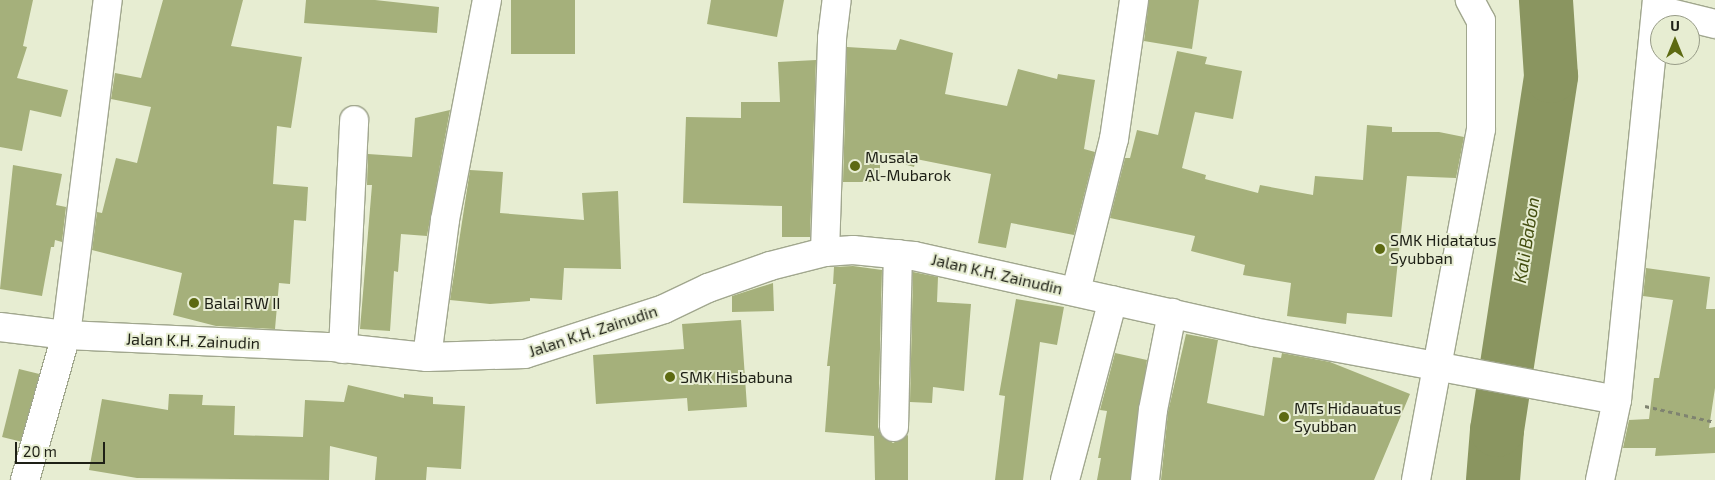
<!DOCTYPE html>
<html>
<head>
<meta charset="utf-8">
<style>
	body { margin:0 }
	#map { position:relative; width:1715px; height:480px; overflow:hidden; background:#e7edd2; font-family:"Exo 2",sans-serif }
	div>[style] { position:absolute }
	.river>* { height:54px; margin:-27px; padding:0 27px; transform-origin:27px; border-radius:27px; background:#8a9560 }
	.building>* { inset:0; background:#a5b07b; transform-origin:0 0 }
	.path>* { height:3px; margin-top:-1.5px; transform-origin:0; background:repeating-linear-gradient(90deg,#7f8370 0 4px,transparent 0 8px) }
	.roads { filter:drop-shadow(1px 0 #a1a78e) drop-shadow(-1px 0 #a1a78e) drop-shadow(0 1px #a1a78e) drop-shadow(0 -1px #a1a78e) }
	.street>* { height:28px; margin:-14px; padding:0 14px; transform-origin:14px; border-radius:14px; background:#fff }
	.dots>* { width:14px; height:14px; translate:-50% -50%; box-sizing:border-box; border:2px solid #e7edd2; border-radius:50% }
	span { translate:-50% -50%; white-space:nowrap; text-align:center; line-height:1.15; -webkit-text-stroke:4px #e7edd2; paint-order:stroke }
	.poi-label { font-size:16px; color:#1e2016 }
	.left { translate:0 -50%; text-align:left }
	.street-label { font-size:16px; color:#1e2016 }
	.water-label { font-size:18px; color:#444e10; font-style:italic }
	.north { position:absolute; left:1650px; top:15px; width:50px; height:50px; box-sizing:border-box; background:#e7edd2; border:1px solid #979b87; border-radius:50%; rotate:0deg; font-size:14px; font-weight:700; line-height:20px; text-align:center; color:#1e2016 }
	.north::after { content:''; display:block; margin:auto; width:18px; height:22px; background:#5d6a12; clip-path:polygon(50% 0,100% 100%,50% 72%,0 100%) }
	.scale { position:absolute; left:15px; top:442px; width:90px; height:22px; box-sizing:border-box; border:2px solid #1e2016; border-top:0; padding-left:6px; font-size:15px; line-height:18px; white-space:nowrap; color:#1e2016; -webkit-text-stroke:4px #e7edd2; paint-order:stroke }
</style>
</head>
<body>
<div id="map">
	<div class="river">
		<i style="left:1493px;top:480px;width:50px;rotate:-85.4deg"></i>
		<i style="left:1497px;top:430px;width:358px;rotate:-81.3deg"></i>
		<i style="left:1551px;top:76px;width:76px;rotate:-93.8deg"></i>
	</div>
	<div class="building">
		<i style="clip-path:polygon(0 0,33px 0,23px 46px,27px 47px,17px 78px,68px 90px,61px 117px,30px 110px,22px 151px,0 147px)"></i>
		<i style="clip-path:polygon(163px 0,243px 0,231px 46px,302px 57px,291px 128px,277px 126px,273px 184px,308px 187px,306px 221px,294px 220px,290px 284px,279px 283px,275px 329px,216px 326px,173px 315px,182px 273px,92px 250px,97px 212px,102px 213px,116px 158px,137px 163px,151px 107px,111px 99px,115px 73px,141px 78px)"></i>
		<i style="clip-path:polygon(306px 0,375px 0,439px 7px,437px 33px,304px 23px)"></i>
		<i style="left:511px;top:0;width:64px;height:54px"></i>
		<i style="clip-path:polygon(711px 0,784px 0,777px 37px,707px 24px)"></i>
		<i style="clip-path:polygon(1149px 0,1199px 0,1192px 49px,1144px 41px)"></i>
		<i style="clip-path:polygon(900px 39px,953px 53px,945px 94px,1007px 106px,1018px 69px,1057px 79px,1058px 74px,1095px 80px,1084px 149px,1095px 152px,1074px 235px,1011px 223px,1006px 248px,978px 243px,991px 174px,916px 159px,914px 167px,880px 157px,880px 182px,843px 182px,847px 47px,896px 50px)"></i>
		<i style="clip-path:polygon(1177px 51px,1207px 57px,1205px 64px,1242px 71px,1233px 119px,1195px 112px,1182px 168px,1206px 175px,1205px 179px,1258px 193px,1260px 185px,1313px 195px,1315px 176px,1363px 180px,1367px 125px,1392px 127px,1392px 132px,1439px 132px,1464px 137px,1456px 178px,1407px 176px,1392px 317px,1347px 313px,1346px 324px,1287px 316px,1291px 283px,1243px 275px,1245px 265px,1191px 251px,1195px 236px,1110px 218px,1125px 158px,1130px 158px,1137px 130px,1158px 135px)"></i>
		<i style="clip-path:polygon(816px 60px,810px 237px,782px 237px,782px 206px,683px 203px,686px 117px,741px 118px,741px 102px,780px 102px,778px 62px)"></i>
		<i style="clip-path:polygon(450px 110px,427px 236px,401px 234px,398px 272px,394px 271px,390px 331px,360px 329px,372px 185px,367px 185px,368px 154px,412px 157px,415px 118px)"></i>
		<i style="clip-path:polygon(13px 165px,62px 174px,56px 205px,66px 207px,62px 242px,55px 240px,54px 247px,51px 247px,42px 296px,0 289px)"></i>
		<i style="clip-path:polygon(470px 170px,503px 172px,500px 213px,584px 220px,582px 193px,618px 191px,621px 269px,564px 268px,562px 300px,530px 298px,530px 301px,490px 304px,450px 300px)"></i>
		<i style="clip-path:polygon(853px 266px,882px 270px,878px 427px,881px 435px,893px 443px,908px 435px,908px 480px,875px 480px,874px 436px,825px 432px,830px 366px,827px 366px,836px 284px,833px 284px,834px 267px)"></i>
		<i style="clip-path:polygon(1646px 268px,1710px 277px,1706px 309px,1715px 309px,1715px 388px,1709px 428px,1715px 427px,1715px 453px,1655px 456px,1656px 448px,1623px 448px,1629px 420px,1649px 419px,1654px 378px,1659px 378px,1673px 300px,1643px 296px)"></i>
		<i style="clip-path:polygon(913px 272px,938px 277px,937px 302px,971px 304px,964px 391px,933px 387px,932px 403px,910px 402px)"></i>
		<i style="clip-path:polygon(773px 283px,774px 311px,732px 312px,732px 296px)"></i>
		<i style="clip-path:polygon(1016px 299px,1064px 307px,1057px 345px,1040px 342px,1023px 480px,995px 480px,1005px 396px,999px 395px)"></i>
		<i style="clip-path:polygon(741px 320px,747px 407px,688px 411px,687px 398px,596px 404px,593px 355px,684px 349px,682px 324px)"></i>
		<i style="clip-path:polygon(1186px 334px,1218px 340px,1207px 403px,1264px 416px,1273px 357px,1281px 358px,1282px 353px,1330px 362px,1410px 394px,1374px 480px,1161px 480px,1168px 412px)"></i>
		<i style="clip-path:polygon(1115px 353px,1147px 360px,1130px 480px,1097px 480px,1101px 458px,1098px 458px,1107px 411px,1100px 410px)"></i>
		<i style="left:19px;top:369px;width:21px;height:70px;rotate:14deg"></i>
		<i style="clip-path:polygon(348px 385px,404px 398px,404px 394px,433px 397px,433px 404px,465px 406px,461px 469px,427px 467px,426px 480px,375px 480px,377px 457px,330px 446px,329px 480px,137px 478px,89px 470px,102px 399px,168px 410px,169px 394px,203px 395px,202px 405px,235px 406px,234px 435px,303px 437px,305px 400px,344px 402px)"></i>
	</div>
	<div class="path">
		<i style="left:1645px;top:406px;width:72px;rotate:12.9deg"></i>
	</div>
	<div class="roads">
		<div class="street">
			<i style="left:1658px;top:10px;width:59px;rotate:13.8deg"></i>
			<i style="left:825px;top:252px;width:214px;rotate:-88.1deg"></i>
			<i style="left:832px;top:38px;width:38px;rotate:-83deg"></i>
			<i style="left:1076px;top:291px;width:157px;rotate:-76deg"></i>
			<i style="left:1114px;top:139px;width:140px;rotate:-81.8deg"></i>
			<i style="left:0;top:327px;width:66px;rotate:6.9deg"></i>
			<i style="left:66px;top:335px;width:267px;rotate:2.6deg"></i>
			<i style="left:333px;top:347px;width:95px;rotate:6.1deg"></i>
			<i style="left:427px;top:357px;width:98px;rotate:-1.8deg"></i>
			<i style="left:525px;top:354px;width:146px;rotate:-17.9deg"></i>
			<i style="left:664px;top:309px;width:49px;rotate:-25.5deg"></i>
			<i style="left:708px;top:288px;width:66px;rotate:-19.5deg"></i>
			<i style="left:770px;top:266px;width:57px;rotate:-14.3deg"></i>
			<i style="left:825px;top:252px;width:28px;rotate:-4deg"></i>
			<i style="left:853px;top:250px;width:61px;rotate:5.6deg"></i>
			<i style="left:914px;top:256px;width:348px;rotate:12.6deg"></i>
			<i style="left:1254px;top:332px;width:369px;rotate:10.6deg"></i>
			<i style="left:343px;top:349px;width:229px;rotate:-87.2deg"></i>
			<i style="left:427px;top:357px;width:138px;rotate:-82.5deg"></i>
			<i style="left:445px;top:220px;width:224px;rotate:-79.2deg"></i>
			<i style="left:894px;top:427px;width:173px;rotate:-88.7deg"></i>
			<i style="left:25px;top:480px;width:151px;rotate:-74.2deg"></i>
			<i style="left:66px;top:335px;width:338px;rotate:-82.9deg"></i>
			<i style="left:1065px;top:480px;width:186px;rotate:-75.1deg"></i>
			<i style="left:1145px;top:480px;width:70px;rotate:-83.5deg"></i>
			<i style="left:1153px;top:410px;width:99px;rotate:-78.9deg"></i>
			<i style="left:1416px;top:480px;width:357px;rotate:-79.5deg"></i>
			<i style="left:1481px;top:129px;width:108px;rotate:-90deg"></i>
			<i style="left:1481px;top:21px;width:24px;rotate:-118deg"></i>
			<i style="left:1600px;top:480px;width:82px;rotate:-78deg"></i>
			<i style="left:1617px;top:400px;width:402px;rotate:-84.3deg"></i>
		</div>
	</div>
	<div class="dots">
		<i style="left:855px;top:166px;background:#5d6a12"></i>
		<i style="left:1380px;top:249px;background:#5d6a12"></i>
		<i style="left:194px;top:303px;background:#5d6a12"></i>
		<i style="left:670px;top:377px;background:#5d6a12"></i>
		<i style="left:1284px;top:417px;background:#5d6a12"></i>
	</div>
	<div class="poi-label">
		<span class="left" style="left:865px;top:166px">Musala<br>Al-Mubarok</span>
		<span class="left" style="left:1390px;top:249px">SMK Hidatatus<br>Syubban</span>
		<span class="left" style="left:204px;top:303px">Balai RW II</span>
		<span class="left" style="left:680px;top:377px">SMK Hisbabuna</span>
		<span class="left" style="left:1294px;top:417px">MTs Hidauatus<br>Syubban</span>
	</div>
	<div class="street-label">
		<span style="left:997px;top:274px;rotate:13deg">Jalan K.H. Zainudin</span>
		<span style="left:593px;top:331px;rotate:-18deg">Jalan K.H. Zainudin</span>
		<span style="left:193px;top:341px;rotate:2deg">Jalan K.H. Zainudin</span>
	</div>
	<div class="water-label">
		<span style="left:1526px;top:240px;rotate:-81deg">Kali Babon</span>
	</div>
	<div class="north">U</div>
	<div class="scale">20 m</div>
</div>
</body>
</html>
